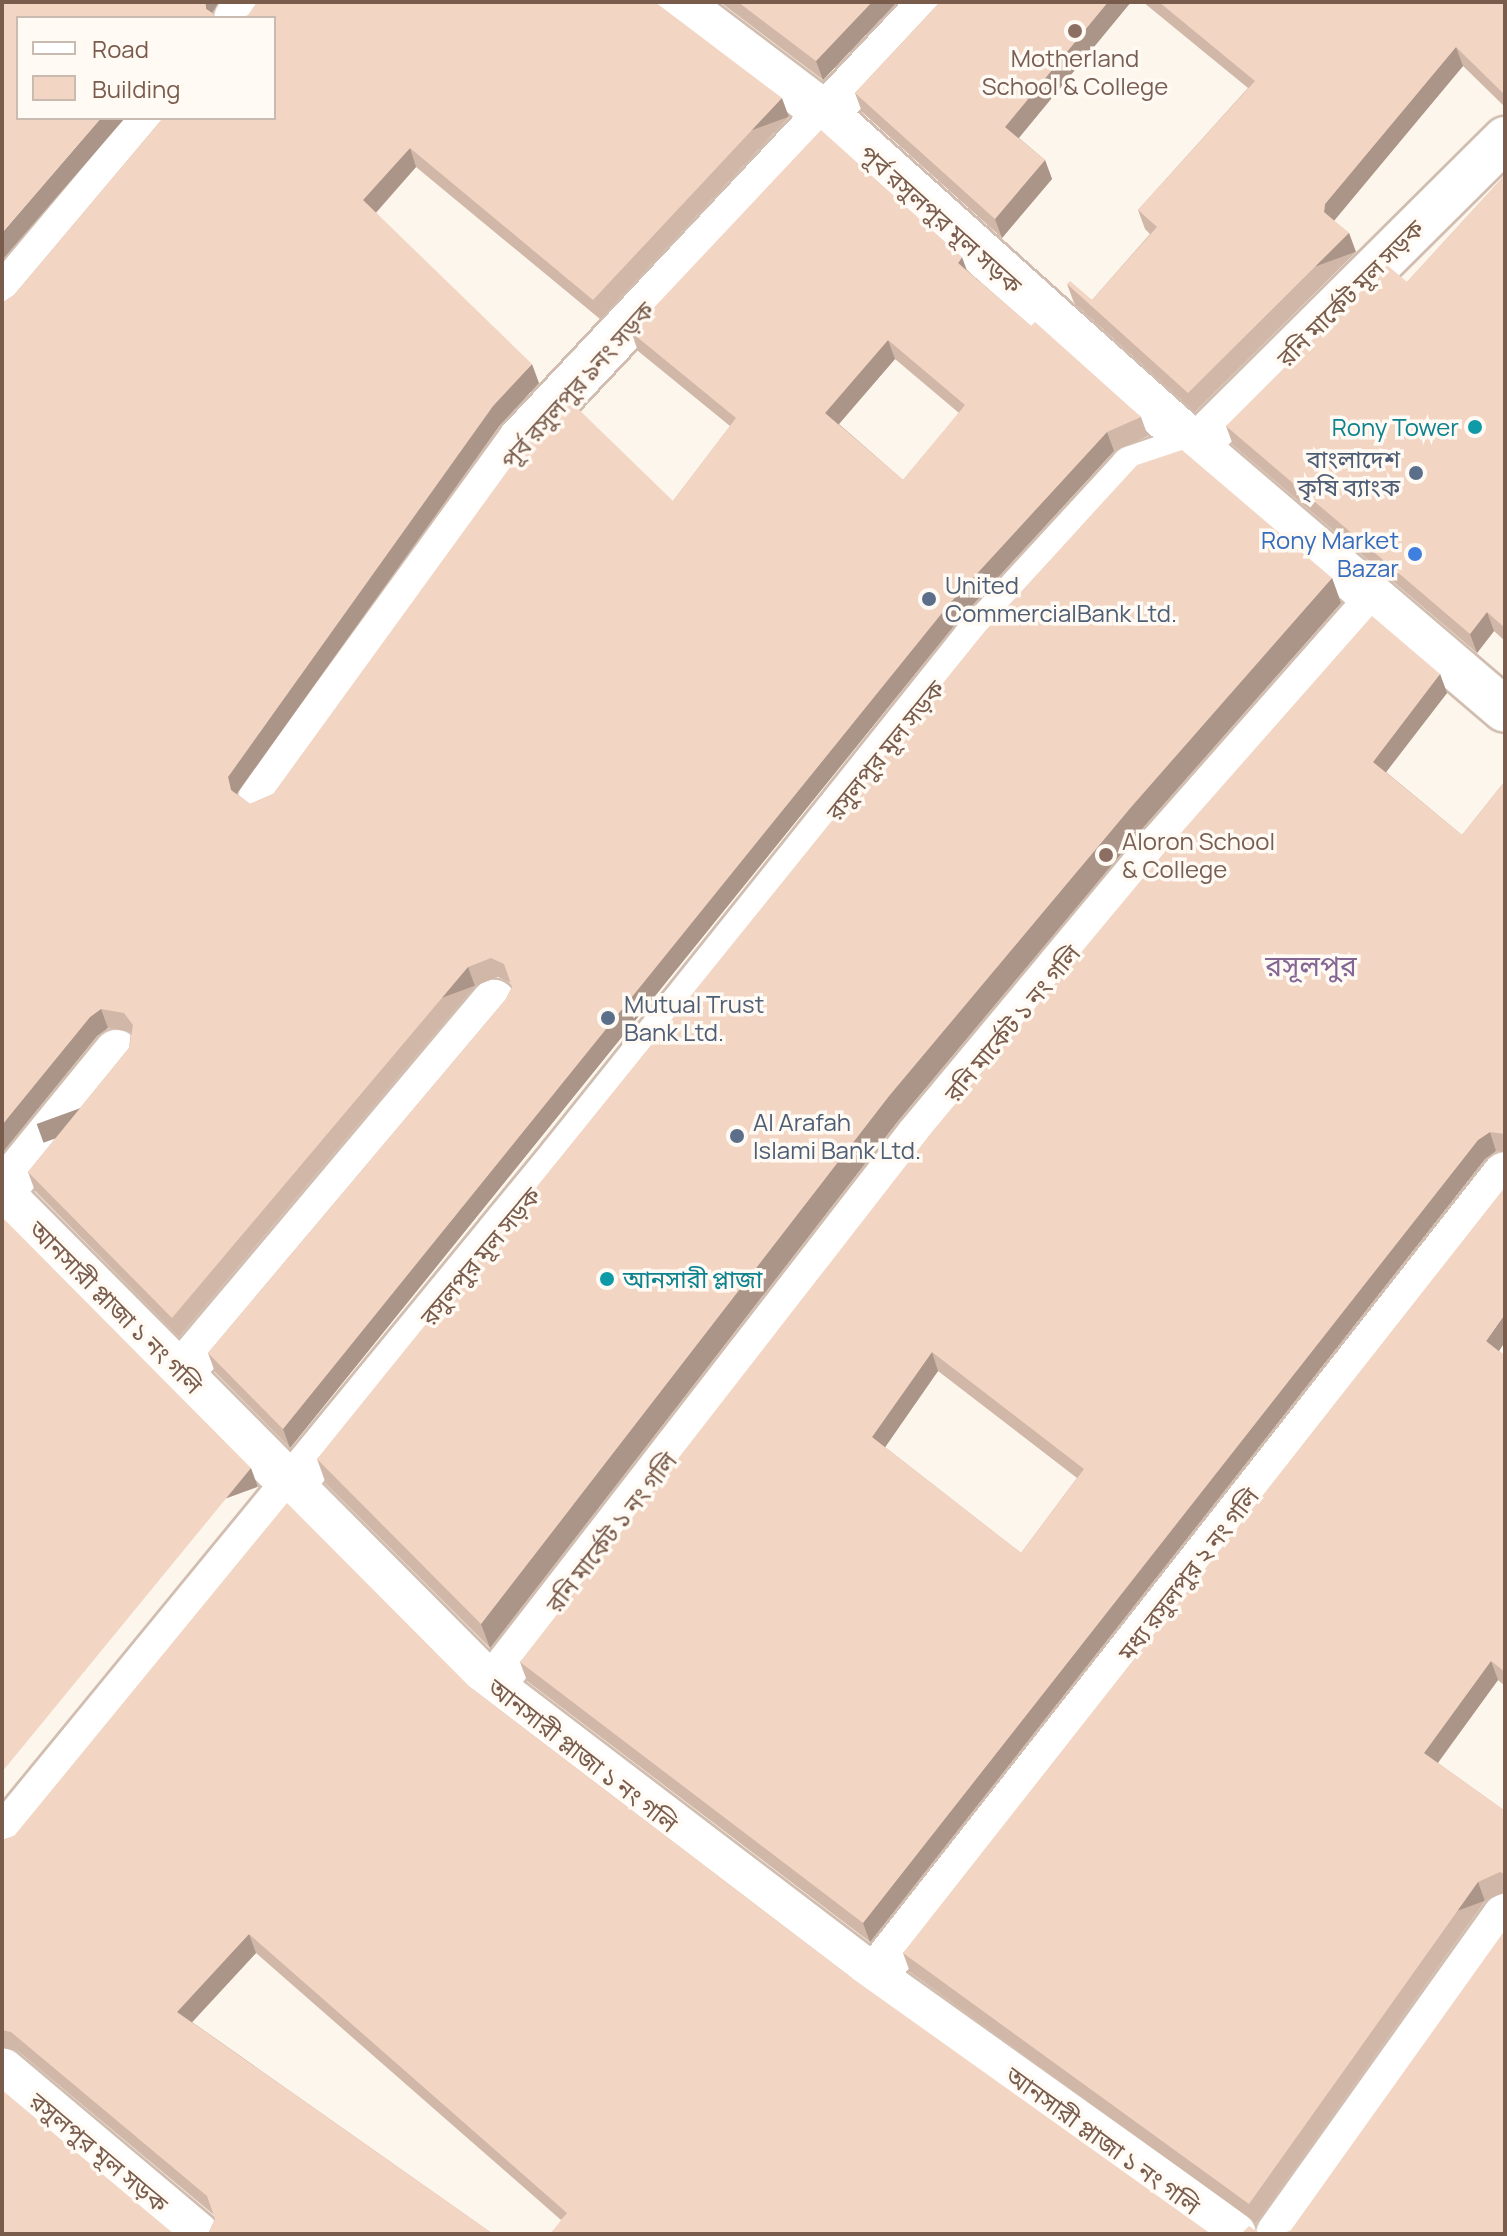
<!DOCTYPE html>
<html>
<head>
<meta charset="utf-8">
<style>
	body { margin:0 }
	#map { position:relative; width:1507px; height:2236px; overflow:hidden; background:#fdf6ec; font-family:Manrope,"Noto Sans Bengali",sans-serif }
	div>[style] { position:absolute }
	.roads { filter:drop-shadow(2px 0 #d1beb0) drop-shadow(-2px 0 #d1beb0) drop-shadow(0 2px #d1beb0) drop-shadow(0 -2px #d1beb0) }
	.minor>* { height:44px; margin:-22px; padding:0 22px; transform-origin:22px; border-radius:22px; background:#fff }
	.wall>* { inset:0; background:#d1b7a8 }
	.shaded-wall>* { inset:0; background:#aa9588; transform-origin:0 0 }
	.building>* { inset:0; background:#f3d5c3 }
	.dots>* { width:22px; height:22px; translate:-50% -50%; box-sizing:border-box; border:4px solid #fffaf3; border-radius:50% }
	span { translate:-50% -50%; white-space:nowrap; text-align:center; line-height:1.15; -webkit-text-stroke:7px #fffaf3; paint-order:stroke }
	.education-label { font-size:24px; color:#785e54 }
	.left { translate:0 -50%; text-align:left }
	.street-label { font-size:24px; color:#7a5c4d }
	.culture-label { font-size:24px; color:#0d838f }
	.right { translate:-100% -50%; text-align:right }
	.service-label { font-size:24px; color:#4e5e75 }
	.shop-label { font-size:24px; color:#366cbe }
	.quarter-label { font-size:28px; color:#846695 }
	.frame { position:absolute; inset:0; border:4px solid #7a5c4d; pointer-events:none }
	.legend { position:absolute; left:16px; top:16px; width:260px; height:104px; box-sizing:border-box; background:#fffaf3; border:2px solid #cabbb1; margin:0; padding:10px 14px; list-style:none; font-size:24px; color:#7a5c4d }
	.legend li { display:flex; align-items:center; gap:16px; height:40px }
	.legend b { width:40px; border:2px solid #cabbb1 }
</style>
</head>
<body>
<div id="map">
	<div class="roads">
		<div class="minor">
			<i style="left:678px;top:2px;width:184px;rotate:37.1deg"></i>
			<i style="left:825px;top:113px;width:499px;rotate:41.9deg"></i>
			<i style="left:1196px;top:446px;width:406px;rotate:40.5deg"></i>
			<i style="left:236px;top:18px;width:21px;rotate:-51deg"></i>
			<i style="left:2px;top:298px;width:235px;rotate:-50deg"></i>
			<i style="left:260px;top:798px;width:442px;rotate:-54deg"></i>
			<i style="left:520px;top:440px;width:601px;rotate:-46.82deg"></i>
			<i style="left:2px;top:1192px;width:181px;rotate:-50.8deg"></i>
			<i style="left:2px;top:1194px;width:694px;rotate:45.12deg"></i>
			<i style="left:492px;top:1686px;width:480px;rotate:37.3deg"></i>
			<i style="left:874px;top:1977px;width:442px;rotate:35.5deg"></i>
			<i style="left:182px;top:1372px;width:484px;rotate:-49.9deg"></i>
			<i style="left:492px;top:1686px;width:696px;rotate:-52.24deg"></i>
			<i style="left:918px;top:1136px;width:378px;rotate:-50.2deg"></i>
			<i style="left:1160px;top:846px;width:324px;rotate:-48.6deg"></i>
			<i style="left:2px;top:1839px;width:882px;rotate:-50.66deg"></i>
			<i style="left:561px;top:1157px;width:663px;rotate:-51.37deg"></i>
			<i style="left:975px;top:639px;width:232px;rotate:-47.4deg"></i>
			<i style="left:1132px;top:468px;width:68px;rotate:-19deg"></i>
			<i style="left:1196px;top:446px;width:436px;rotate:-44.8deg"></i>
			<i style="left:874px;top:1977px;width:1021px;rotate:-51.84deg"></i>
			<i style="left:2px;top:2070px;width:255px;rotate:40.1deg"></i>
			<i style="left:1278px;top:2234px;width:391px;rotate:-54.5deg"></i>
		</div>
	</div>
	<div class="wall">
		<i style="clip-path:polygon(720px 2px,897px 2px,823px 80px)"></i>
		<i style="clip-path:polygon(940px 2px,1131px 2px,1019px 138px,1045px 160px,1052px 179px,1002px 238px,862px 112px,855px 93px)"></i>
		<i style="clip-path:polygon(1143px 2px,1505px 2px,1505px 107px,1463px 66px,1334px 221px,1349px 233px,1356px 252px,1195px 412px,1074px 303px,1067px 284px,1092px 300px,1150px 234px,1145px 229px,1138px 210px,1248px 88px)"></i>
		<i style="clip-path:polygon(evenodd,789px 117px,600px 319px,416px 167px,376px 213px,539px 383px,500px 425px,237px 794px,250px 804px,273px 794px,673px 501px,730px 426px,638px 351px,631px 332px,968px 271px,1031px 326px,1141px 417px,1148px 436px,1114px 451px,957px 622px,290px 1448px,215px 1372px,208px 1353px,506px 999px,512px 987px,511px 983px,498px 977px,475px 986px,179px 1337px,35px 1191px,28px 1172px,129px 1048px,131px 1032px,108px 1028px,97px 1036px,2px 1153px,2px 303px,14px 295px,163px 118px,789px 117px,895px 359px,959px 413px,903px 480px,839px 424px,895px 359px)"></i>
		<i style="clip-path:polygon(1505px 175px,1505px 641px,1494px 631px,1477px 653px,1233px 445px,1226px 426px,1407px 282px)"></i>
		<i style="clip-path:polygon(1332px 578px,1341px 603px,1141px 830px,898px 1121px,490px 1648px,326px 1484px,317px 1459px)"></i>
		<i style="clip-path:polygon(evenodd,1440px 674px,1447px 693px,1386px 772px,1462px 835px,1505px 781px,1505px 1152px,1496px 1151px,1485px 1159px,870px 1942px,527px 1681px,520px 1662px,1440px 674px,938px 1371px,1077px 1478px,1021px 1553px,885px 1447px,938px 1371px)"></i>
		<i style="clip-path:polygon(1499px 1351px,1505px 1356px,1505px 1686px,1498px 1680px,1438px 1763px,1505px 1811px,1505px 1892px,1485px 1901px,1256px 2223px,910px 1972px,903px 1953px)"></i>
		<i style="clip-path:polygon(470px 1687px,852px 1978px,561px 2220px,256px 1953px,192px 2022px,493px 2234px,209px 2232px,215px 2219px,214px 2215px,18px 2051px,2px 2048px,2px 1840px)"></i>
	</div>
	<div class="shaded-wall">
		<i style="clip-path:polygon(205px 2px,219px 2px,212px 13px,206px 9px)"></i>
		<i style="clip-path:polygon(872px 2px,897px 2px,823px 80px,816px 61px)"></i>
		<i style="clip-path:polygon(1108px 2px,1131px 2px,1012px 146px,1005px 127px)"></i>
		<i style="clip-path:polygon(1456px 47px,1463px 66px,1332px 223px,1324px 212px,1325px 204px)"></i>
		<i style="left:782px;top:98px;width:20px;height:277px;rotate:70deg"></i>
		<i style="clip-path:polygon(101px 118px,125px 118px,2px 260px,2px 233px)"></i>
		<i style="clip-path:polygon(410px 148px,416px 167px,370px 219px,363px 200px)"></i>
		<i style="clip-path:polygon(1045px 160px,1052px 179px,1002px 238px,995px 219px)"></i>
		<i style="left:1349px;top:233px;width:20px;height:227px;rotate:70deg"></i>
		<i style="clip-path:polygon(962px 257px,969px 276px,958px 263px)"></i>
		<i style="clip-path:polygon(888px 340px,895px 359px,832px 432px,825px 413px)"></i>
		<i style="clip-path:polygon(532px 364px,539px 383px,500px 425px,235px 796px,231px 790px,228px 777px,493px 406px)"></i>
		<i style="clip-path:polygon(1107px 432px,1114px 451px,957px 622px,290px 1448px,283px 1429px,950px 603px)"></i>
		<i style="clip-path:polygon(1332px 578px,1341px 603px,1141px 830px,898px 1121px,490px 1648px,481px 1624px,889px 1096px,1132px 806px)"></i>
		<i style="clip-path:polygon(1487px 612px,1494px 631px,1477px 653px,1470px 634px)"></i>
		<i style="clip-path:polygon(1440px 674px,1447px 693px,1380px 780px,1373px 762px)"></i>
		<i style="left:468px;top:967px;width:20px;height:459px;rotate:70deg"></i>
		<i style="clip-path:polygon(101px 1009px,108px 1028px,97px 1036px,2px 1153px,2px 1125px,90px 1017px)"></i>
		<i style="clip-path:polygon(1490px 1132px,1496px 1151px,1485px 1159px,870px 1942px,863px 1923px,1478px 1140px)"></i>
		<i style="clip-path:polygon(1505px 1314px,1505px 1342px,1493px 1360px,1486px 1341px)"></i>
		<i style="clip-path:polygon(932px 1352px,938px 1371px,879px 1456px,872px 1437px)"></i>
		<i style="left:251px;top:1468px;width:20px;height:393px;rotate:70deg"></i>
		<i style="clip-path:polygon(1491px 1661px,1498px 1680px,1431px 1772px,1424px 1753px)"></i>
		<i style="left:1478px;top:1882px;width:20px;height:395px;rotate:70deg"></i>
		<i style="clip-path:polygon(249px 1934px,256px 1953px,184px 2031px,177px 2012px)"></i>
	</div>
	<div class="building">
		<i style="clip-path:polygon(2px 2px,205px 2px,206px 9px,218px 18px,18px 18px,18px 118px,101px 118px,2px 233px)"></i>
		<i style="clip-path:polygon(evenodd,257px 2px,655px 2px,782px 98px,593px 300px,410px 148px,363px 200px,532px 364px,493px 406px,228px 777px,231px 790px,250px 804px,273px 794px,532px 437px,568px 399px,673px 501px,736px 418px,631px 332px,821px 130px,962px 257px,958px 263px,1031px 326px,1035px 322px,1141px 417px,1107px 432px,950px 603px,283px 1429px,208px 1353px,506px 999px,512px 987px,504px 964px,491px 958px,468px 967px,172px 1318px,28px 1172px,129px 1048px,133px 1025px,124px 1013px,101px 1009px,90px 1017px,2px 1125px,2px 303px,14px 295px,163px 118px,274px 118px,274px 18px,240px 18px,248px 15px,257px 2px,888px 340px,965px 405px,903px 480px,825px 413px,888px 340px)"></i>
		<i style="clip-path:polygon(738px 2px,872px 2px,816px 61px)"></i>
		<i style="clip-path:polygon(940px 2px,1108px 2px,1005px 127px,1045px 160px,995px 219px,855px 93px)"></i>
		<i style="clip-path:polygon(1159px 2px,1505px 2px,1505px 95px,1456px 47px,1325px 204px,1324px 212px,1349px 233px,1188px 393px,1067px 284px,1070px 281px,1092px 300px,1157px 227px,1138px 210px,1255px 81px)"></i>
		<i style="clip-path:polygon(1505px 175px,1505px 628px,1487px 612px,1470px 634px,1226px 426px,1387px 265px,1407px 282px)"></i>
		<i style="clip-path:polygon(1182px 450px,1332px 578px,1132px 806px,889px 1096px,481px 1624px,317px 1459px,985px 631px,1137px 465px)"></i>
		<i style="clip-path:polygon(evenodd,1372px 616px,1440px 674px,1373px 762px,1462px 835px,1505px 781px,1505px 1134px,1490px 1132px,1478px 1140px,863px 1923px,520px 1662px,931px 1133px,1172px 843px,1372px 616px,932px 1352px,1084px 1469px,1021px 1553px,872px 1437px,932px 1352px)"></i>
		<i style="clip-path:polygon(1505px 1187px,1505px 1314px,1486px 1341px,1505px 1356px,1505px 1672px,1491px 1661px,1424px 1753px,1505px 1811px,1505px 1874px,1500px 1872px,1478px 1882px,1249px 2204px,903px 1953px)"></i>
		<i style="clip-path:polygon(2px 1217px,251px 1468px,2px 1772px)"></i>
		<i style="clip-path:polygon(287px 1503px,470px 1687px,852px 1978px,1211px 2234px,550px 2234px,567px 2213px,249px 1934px,177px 2012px,493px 2234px,202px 2234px,209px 2232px,215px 2219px,207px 2196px,11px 2032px,2px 2030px,2px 1840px,14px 1836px)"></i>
		<i style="clip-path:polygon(1505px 1930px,1505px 2234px,1282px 2234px,1291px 2230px)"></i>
		<i style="clip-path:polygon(2px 2090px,174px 2234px,2px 2234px)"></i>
		<i style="clip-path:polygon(1249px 2226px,1261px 2234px,1241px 2234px)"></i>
	</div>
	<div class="dots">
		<i style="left:1075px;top:31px;background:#8d6e63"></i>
		<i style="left:1475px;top:427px;background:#0f9aa8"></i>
		<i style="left:1416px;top:473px;background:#5c6f8a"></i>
		<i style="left:1415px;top:554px;background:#3f7fe0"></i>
		<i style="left:929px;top:599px;background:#5c6f8a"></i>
		<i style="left:1106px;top:855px;background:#8d6e63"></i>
		<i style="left:608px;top:1018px;background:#5c6f8a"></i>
		<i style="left:737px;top:1136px;background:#5c6f8a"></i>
		<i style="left:607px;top:1279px;background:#0f9aa8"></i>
	</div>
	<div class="education-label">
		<span style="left:1075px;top:72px">Motherland<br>School &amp; College</span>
		<span class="left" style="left:1122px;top:855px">Aloron School<br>&amp; College</span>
	</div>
	<div class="street-label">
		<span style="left:941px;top:219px;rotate:42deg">পূর্ব রসুলপুর মূল সড়ক</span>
		<span style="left:1350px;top:293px;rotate:-45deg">রনি মার্কেট মূল সড়ক</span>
		<span style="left:577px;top:385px;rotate:-48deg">পূর্ব রসুলপুর ৯নং সড়ক</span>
		<span style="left:885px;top:750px;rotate:-51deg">রসুলপুর মূল সড়ক</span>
		<span style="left:1012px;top:1023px;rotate:-50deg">রনি মার্কেট ১ নং গলি</span>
		<span style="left:480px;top:1256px;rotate:-50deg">রসুলপুর মূল সড়ক</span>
		<span style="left:116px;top:1307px;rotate:45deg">আনসারী প্লাজা ১ নং গলি</span>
		<span style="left:611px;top:1532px;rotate:-52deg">রনি মার্কেট ১ নং গলি</span>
		<span style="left:1188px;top:1574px;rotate:-52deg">মধ্য রসুলপুর ২ নং গলি</span>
		<span style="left:583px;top:1755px;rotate:38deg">আনসারী প্লাজা ১ নং গলি</span>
		<span style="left:1103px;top:2140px;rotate:36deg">আনসারী প্লাজা ১ নং গলি</span>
		<span style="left:99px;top:2152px;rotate:40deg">রসুলপুর মূল সড়ক</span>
	</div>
	<div class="culture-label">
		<span class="right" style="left:1459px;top:427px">Rony Tower</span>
		<span class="left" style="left:623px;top:1279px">আনসারী প্লাজা</span>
	</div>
	<div class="service-label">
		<span class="right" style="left:1400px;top:473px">বাংলাদেশ<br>কৃষি ব্যাংক</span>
		<span class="left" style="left:945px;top:599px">United<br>CommercialBank Ltd.</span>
		<span class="left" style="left:624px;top:1018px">Mutual Trust<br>Bank Ltd.</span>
		<span class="left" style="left:753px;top:1136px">Al Arafah<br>Islami Bank Ltd.</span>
	</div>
	<div class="shop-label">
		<span class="right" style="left:1399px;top:554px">Rony Market<br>Bazar</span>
	</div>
	<div class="quarter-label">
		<span style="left:1311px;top:965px">রসূলপুর</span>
	</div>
	<div class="frame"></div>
	<ul class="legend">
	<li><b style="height:10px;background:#fff"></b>Road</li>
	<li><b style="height:22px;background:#f3d5c3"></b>Building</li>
	</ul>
</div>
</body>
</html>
